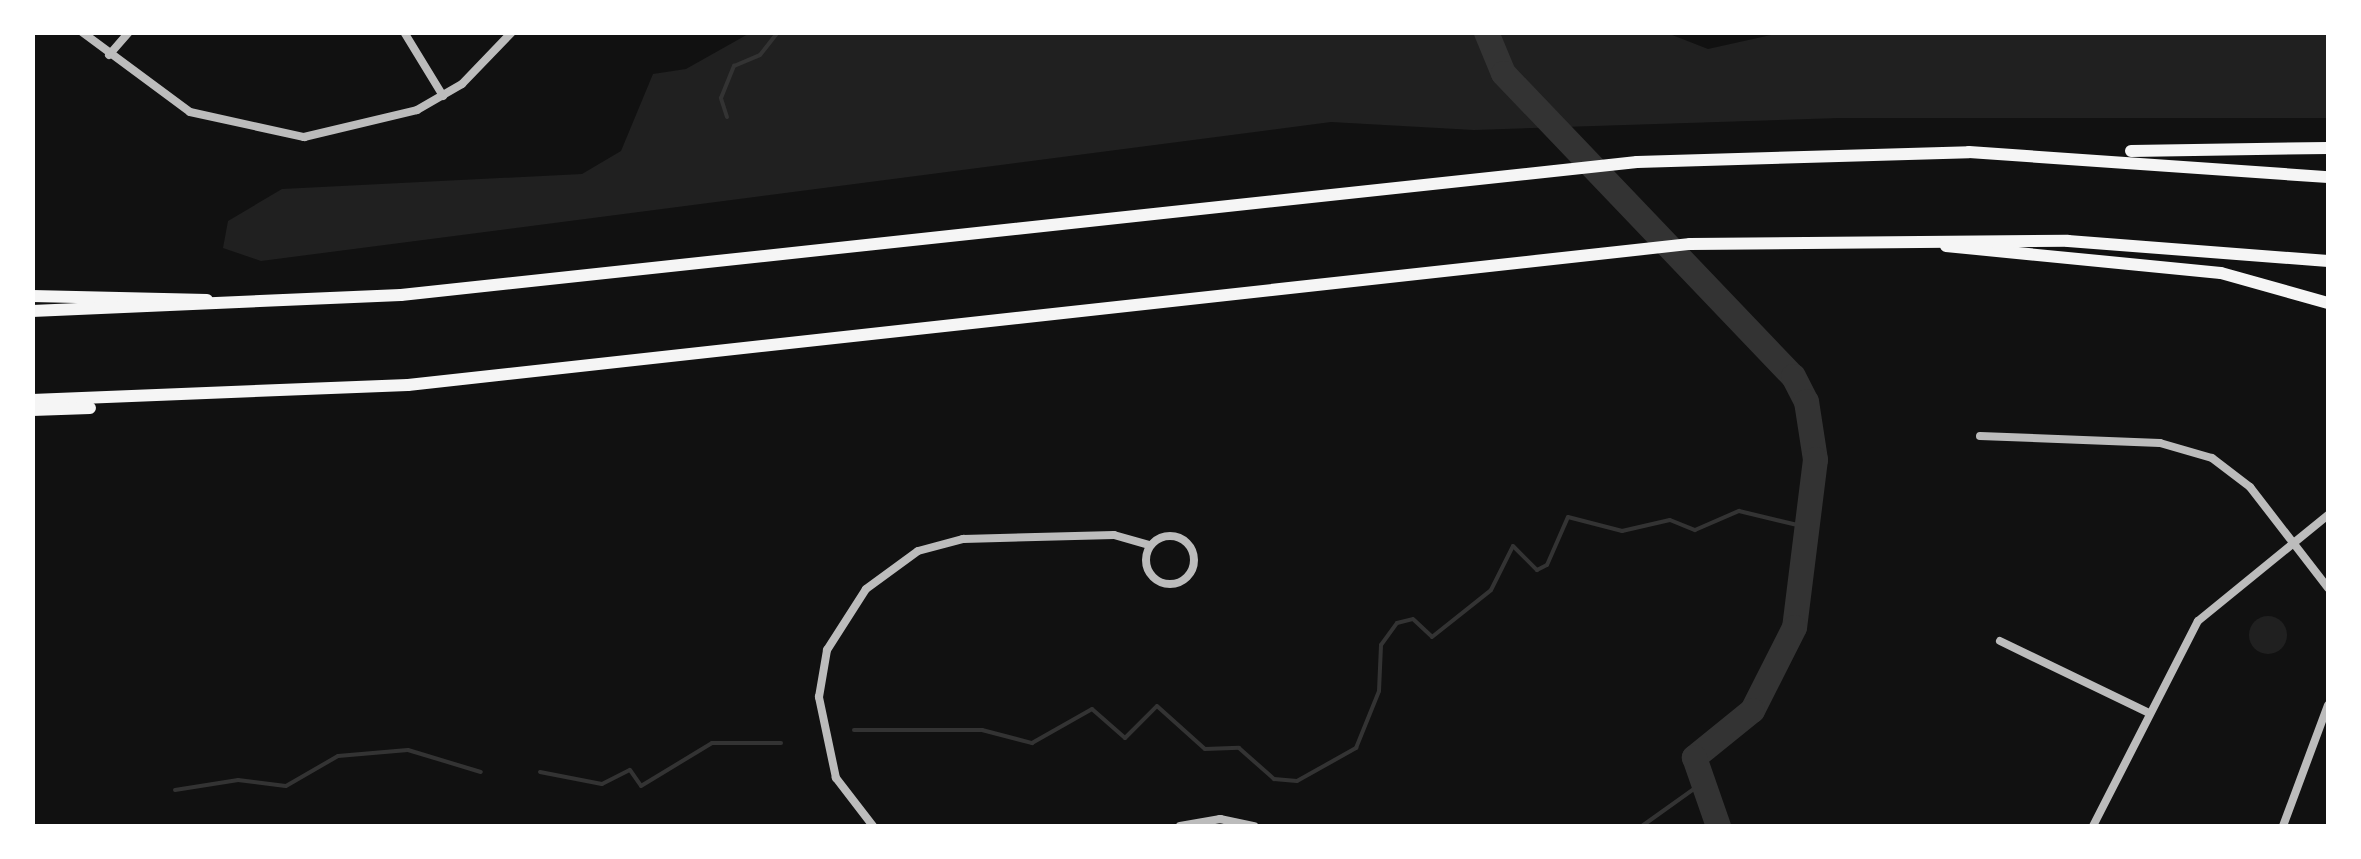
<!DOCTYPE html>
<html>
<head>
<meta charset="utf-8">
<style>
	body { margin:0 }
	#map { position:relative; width:2361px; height:859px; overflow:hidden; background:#111; font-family:Lato,sans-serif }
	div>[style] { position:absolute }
	.green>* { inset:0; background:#202020 }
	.round { border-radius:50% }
	.stream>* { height:4px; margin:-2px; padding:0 2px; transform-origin:2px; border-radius:2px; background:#333 }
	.river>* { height:25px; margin:-12.5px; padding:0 12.5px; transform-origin:12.5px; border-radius:12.5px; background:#333 }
	.minor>* { height:8px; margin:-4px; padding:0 4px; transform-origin:4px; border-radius:4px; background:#bcbcbc }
	.minor>.ring { margin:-4px; padding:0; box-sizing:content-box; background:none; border:8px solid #bcbcbc; border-radius:50% }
	.motorway>* { height:12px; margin:-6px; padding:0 6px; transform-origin:6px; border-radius:6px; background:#f5f5f5 }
	span { translate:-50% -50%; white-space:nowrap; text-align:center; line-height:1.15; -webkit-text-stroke:10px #fff; paint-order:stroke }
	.frame { position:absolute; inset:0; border:35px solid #fff; pointer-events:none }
</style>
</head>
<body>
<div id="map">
	<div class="green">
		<i style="clip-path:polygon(1667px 33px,1708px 49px,1785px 32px,2328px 33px,2328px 118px,1839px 118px,1474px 130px,1331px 122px,261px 261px,223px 248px,228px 221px,282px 189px,582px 174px,621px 151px,653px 74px,686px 69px,750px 33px)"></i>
		<i class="round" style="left:2249px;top:616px;width:38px;height:38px"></i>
	</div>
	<div class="stream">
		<i style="left:1444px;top:32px;width:18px"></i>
		<i style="left:727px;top:117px;width:20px;rotate:-108deg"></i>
		<i style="left:721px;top:98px;width:35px;rotate:-68deg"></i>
		<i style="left:734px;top:66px;width:28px;rotate:-23deg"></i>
		<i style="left:760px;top:55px;width:29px;rotate:-52deg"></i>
		<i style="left:854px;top:730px;width:128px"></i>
		<i style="left:982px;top:730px;width:52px;rotate:14.6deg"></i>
		<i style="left:1032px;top:743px;width:69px;rotate:-29.5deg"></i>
		<i style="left:1092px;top:709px;width:44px;rotate:41.3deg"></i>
		<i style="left:1125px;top:738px;width:45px;rotate:-45deg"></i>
		<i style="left:1157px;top:706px;width:64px;rotate:41.9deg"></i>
		<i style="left:1205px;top:749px;width:34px;rotate:-2deg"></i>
		<i style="left:1239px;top:748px;width:47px;rotate:41.5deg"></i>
		<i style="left:1274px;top:779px;width:23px;rotate:5deg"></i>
		<i style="left:1297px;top:781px;width:68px;rotate:-29.2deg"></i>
		<i style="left:1356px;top:748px;width:61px;rotate:-68deg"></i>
		<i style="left:1379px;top:691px;width:46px;rotate:-87.5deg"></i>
		<i style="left:1381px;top:645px;width:27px;rotate:-54deg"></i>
		<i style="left:1397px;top:623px;width:16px;rotate:-14deg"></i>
		<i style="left:1413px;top:619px;width:26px;rotate:43deg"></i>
		<i style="left:1432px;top:637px;width:75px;rotate:-38.5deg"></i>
		<i style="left:1491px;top:590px;width:49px;rotate:-63.4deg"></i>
		<i style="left:1513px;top:546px;width:34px;rotate:45deg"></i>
		<i style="left:1537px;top:570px;width:11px;rotate:-27deg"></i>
		<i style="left:1547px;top:565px;width:52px;rotate:-66.4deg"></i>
		<i style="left:1568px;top:517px;width:56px;rotate:14.5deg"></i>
		<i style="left:1622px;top:531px;width:49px;rotate:-12.9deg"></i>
		<i style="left:1670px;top:520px;width:27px;rotate:22deg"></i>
		<i style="left:1695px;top:530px;width:48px;rotate:-23.4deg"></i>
		<i style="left:1739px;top:511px;width:73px;rotate:13.5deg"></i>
		<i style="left:540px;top:772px;width:63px;rotate:11deg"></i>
		<i style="left:602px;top:784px;width:31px;rotate:-27deg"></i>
		<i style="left:630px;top:770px;width:19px;rotate:55deg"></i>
		<i style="left:641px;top:786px;width:83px;rotate:-31.2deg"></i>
		<i style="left:712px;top:743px;width:69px"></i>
		<i style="left:175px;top:790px;width:64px;rotate:-9deg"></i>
		<i style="left:238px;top:780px;width:48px;rotate:7.1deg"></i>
		<i style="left:286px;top:786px;width:60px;rotate:-30deg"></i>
		<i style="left:338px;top:756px;width:70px;rotate:-4.9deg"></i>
		<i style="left:408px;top:750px;width:76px;rotate:16.8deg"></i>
		<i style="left:1622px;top:826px;width:1px"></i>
		<i style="left:1642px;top:826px;width:69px;rotate:-35.5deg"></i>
	</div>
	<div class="river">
		<i style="left:1486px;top:32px;width:44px;rotate:67.5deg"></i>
		<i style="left:1503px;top:73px;width:419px;rotate:46.3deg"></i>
		<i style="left:1793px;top:376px;width:28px;rotate:63deg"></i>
		<i style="left:1806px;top:401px;width:59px;rotate:81.2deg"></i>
		<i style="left:1815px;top:459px;width:169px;rotate:97.1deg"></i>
		<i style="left:1794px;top:627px;width:93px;rotate:116.8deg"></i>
		<i style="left:1752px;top:710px;width:75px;rotate:141deg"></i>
		<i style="left:1694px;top:757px;width:73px;rotate:70.8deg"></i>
	</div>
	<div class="minor">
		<i style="left:82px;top:32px;width:134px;rotate:36.5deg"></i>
		<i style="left:190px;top:112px;width:117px;rotate:12.4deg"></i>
		<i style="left:304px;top:137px;width:116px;rotate:-13.4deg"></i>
		<i style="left:417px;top:110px;width:52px;rotate:-30deg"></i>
		<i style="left:462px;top:84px;width:72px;rotate:-46.1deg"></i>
		<i style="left:404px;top:32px;width:75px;rotate:58.6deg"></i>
		<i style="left:109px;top:55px;width:30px;rotate:-49deg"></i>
		<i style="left:1980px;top:436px;width:180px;rotate:2.2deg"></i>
		<i style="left:2160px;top:443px;width:54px;rotate:16.1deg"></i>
		<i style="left:2212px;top:458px;width:48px;rotate:37.3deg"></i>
		<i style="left:2250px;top:487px;width:128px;rotate:52.3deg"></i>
		<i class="ring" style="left:1146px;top:536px;width:40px;height:40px"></i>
		<i style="left:2000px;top:641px;width:163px;rotate:25.8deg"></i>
		<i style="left:873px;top:826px;width:61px;rotate:-127.6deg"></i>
		<i style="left:836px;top:778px;width:83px;rotate:-101.9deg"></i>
		<i style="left:819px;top:697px;width:48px;rotate:-80.3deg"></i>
		<i style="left:827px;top:650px;width:72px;rotate:-57.4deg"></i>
		<i style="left:866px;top:589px;width:64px;rotate:-36.2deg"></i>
		<i style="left:918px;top:551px;width:47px;rotate:-14.9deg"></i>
		<i style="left:963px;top:539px;width:151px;rotate:-1.5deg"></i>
		<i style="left:1114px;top:535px;width:37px;rotate:16deg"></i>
		<i style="left:1180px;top:826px;width:41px;rotate:-9.9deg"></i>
		<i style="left:1220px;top:819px;width:35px;rotate:12deg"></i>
		<i style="left:2093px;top:826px;width:230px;rotate:-62.9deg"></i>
		<i style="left:2198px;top:621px;width:168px;rotate:-39.2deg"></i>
		<i style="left:2283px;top:826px;width:129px;rotate:-69.6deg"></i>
	</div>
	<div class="motorway">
		<i style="left:2131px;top:151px;width:197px;rotate:-0.9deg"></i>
		<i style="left:1946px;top:246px;width:276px;rotate:5.6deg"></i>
		<i style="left:2221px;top:273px;width:111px;rotate:15.7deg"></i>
		<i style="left:32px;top:296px;width:175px;rotate:1.3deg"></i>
		<i style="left:32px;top:311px;width:369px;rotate:-2.5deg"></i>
		<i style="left:401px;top:295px;width:1243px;rotate:-6.14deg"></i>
		<i style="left:1637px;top:162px;width:332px;rotate:-1.7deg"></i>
		<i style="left:1969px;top:152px;width:360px;rotate:4deg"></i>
		<i style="left:32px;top:400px;width:376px;rotate:-2.3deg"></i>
		<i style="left:408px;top:385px;width:1290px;rotate:-6.28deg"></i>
		<i style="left:1690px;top:244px;width:378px;rotate:-0.5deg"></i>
		<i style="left:2068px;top:241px;width:261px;rotate:4.4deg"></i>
		<i style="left:32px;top:410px;width:58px;rotate:-2deg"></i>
	</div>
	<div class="frame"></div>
</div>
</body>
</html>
